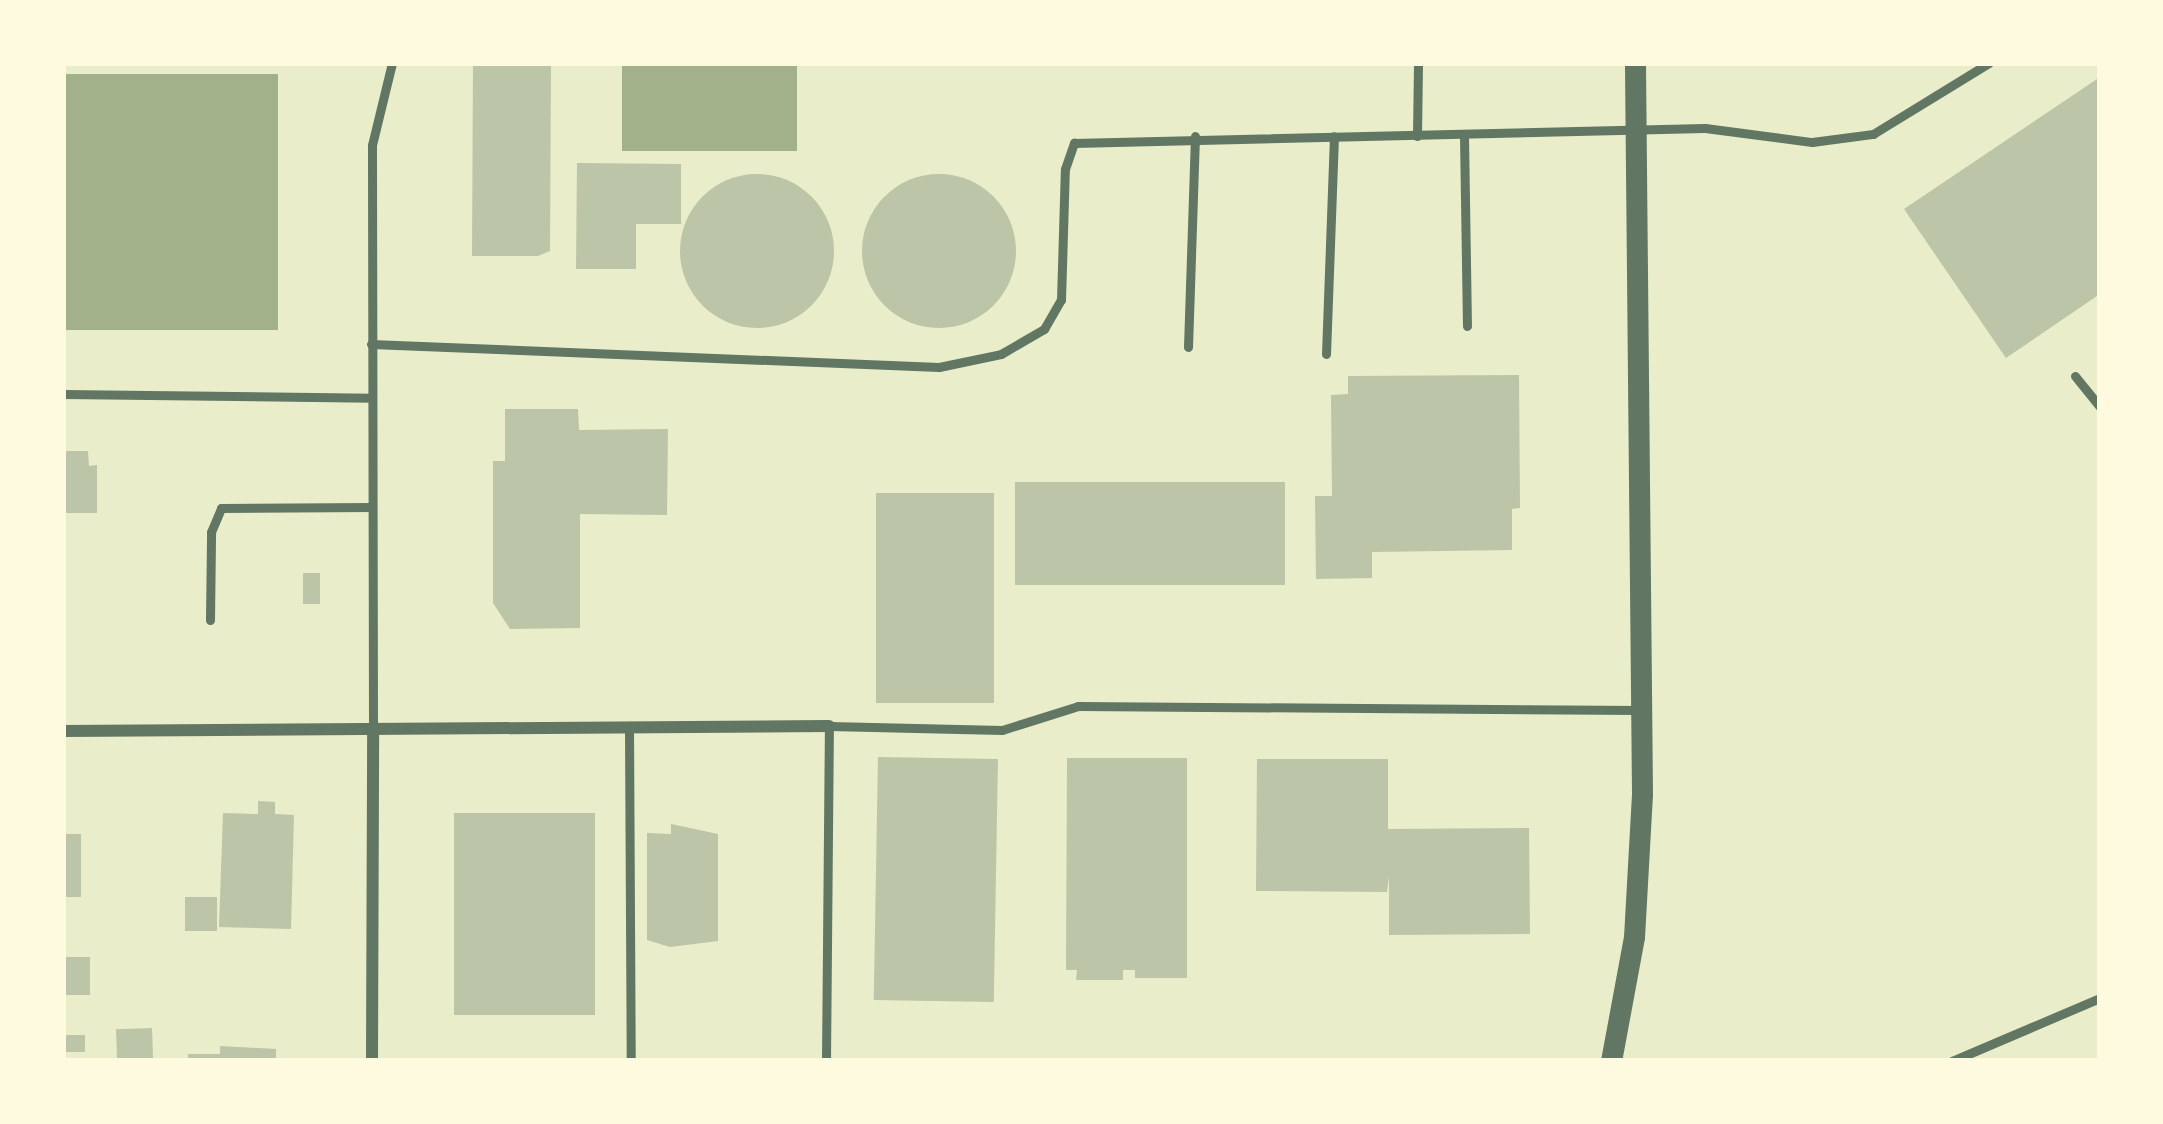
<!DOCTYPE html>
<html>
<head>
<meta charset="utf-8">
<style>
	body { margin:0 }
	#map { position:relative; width:2163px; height:1124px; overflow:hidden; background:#e9edc9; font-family:Mulish,sans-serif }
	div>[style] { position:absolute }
	.water>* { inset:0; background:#a3b18a; transform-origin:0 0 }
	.building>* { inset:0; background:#bcc5a7; transform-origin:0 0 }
	.round { border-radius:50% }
	.service>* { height:9px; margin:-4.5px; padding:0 4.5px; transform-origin:4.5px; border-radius:4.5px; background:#617663 }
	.minor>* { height:12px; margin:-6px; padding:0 6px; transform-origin:6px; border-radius:6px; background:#617663 }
	.tertiary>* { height:21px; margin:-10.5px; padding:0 10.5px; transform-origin:10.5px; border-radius:10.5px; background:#617663 }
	span { translate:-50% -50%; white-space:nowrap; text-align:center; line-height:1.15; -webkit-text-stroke:9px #fefae0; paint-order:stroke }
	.frame { position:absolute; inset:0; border:66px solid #fefae0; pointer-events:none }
</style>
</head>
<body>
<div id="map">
	<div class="water">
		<i style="left:622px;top:63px;width:175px;height:88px"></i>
		<i style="left:278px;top:74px;width:256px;height:215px;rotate:90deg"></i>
	</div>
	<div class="building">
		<i style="clip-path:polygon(473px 63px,551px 63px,550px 251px,538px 256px,472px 256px)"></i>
		<i style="clip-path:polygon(2100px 77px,2100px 294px,2006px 358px,1904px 209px)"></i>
		<i style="clip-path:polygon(577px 163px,681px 164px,681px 224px,636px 224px,636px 269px,576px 269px)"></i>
		<i class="round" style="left:862px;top:174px;width:154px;height:154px"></i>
		<i class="round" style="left:680px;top:174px;width:154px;height:154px"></i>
		<i style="clip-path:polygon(1519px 375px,1520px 508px,1512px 509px,1512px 550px,1372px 552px,1372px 578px,1316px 579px,1315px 496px,1332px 496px,1331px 395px,1348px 394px,1348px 376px)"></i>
		<i style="clip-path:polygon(505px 409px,578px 409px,579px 430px,668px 429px,667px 515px,580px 514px,580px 628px,510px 629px,493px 603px,493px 461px,505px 461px)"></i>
		<i style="clip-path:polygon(63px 451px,88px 451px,89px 466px,97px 465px,97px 513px,63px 513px)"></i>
		<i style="left:1285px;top:482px;width:103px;height:270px;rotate:90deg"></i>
		<i style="left:876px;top:493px;width:118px;height:210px"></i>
		<i style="left:303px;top:573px;width:17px;height:31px"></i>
		<i style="left:878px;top:757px;width:120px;height:243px;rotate:1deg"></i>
		<i style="clip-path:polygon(1067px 758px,1187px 758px,1187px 978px,1135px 978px,1135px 970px,1123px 970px,1123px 980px,1076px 980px,1077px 970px,1066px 970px)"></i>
		<i style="clip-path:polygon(1257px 759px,1388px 759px,1388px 829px,1529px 828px,1530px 934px,1389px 935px,1389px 876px,1387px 892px,1256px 891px)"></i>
		<i style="clip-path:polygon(258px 801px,275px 802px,275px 814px,294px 815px,291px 929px,219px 927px,223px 813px,258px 814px)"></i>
		<i style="left:595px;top:813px;width:202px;height:141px;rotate:90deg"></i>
		<i style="clip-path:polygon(671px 824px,718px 834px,718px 941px,670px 947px,647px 940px,647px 833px,671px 834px)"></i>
		<i style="left:63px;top:834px;width:18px;height:63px"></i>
		<i style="left:185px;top:897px;width:32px;height:34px"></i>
		<i style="left:63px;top:957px;width:27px;height:38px"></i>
		<i style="left:152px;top:1028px;width:33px;height:36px;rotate:88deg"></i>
		<i style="left:63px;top:1035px;width:22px;height:17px"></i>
		<i style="clip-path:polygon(220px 1046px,276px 1049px,276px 1061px,188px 1061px,188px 1054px,220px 1054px)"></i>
	</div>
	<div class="service">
		<i style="left:1417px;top:136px;width:73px;rotate:-89.2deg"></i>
		<i style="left:1464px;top:136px;width:190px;rotate:89.1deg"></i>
		<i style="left:371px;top:344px;width:568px;rotate:2.32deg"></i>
		<i style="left:939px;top:367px;width:63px;rotate:-11.8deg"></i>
		<i style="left:1001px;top:354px;width:50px;rotate:-30.2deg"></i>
		<i style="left:1044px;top:329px;width:34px;rotate:-60deg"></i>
		<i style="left:1061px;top:300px;width:131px;rotate:-88.3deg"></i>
		<i style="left:1065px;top:169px;width:28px;rotate:-71deg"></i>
		<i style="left:1074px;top:143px;width:631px;rotate:-1.36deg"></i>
		<i style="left:1705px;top:128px;width:108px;rotate:7.5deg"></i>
		<i style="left:1812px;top:142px;width:62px;rotate:-7.5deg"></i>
		<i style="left:1873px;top:134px;width:136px;rotate:-31.5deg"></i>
		<i style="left:1188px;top:347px;width:211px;rotate:-88.1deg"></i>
		<i style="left:1326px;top:354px;width:218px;rotate:-87.9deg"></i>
		<i style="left:2075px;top:376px;width:40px;rotate:51deg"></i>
		<i style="left:63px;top:394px;width:309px;rotate:0.7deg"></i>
		<i style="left:210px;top:620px;width:88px;rotate:-89.3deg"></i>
		<i style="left:211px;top:532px;width:26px;rotate:-67deg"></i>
		<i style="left:221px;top:508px;width:151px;rotate:-0.4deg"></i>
		<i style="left:629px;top:728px;width:333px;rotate:89.7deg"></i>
		<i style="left:373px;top:730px;width:585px;rotate:-90.1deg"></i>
		<i style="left:372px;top:145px;width:84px;rotate:-76.3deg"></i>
		<i style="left:826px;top:1061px;width:335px;rotate:-89.5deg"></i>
		<i style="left:829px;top:726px;width:173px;rotate:1.3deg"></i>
		<i style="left:1002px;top:730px;width:80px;rotate:-17.5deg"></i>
		<i style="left:1078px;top:706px;width:563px;rotate:0.41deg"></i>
		<i style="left:1952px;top:1061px;width:161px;rotate:-23.1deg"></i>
	</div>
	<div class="minor">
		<i style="left:63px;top:731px;width:766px;rotate:-0.37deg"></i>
		<i style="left:372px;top:1061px;width:331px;rotate:-89.8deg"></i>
	</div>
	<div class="tertiary">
		<i style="left:1611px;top:1061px;width:126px;rotate:-79.5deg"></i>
		<i style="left:1634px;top:937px;width:143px;rotate:-86.8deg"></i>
		<i style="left:1642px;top:794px;width:731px;rotate:-90.55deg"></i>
	</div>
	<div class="frame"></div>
</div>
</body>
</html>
